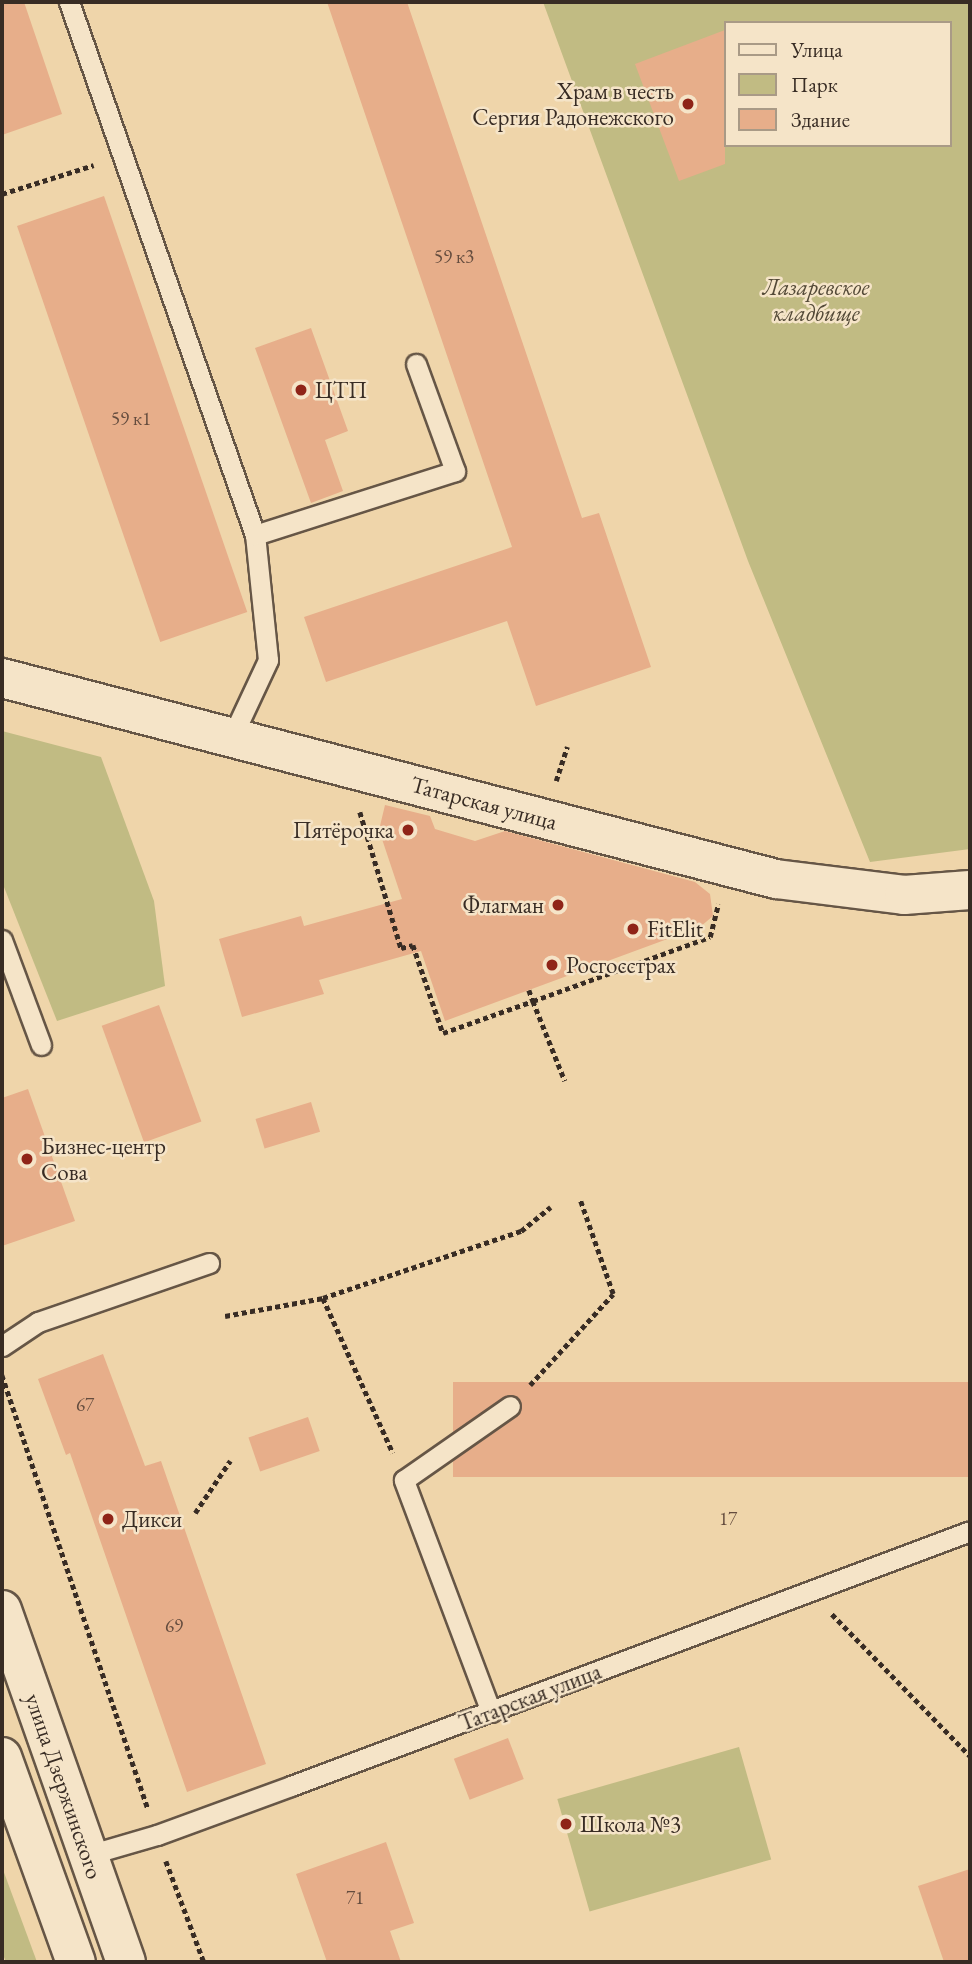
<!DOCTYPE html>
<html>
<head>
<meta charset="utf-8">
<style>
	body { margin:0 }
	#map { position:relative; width:972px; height:1964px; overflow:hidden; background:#efd5aa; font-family:"EB Garamond",serif }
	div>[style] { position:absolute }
	.green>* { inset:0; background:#c1bb83; transform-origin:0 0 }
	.building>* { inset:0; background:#e7ae8a; transform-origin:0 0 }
	.path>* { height:4.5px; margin-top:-2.25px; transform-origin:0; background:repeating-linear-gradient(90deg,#382c24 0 5px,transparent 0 8.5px) }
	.roads { filter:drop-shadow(2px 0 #665646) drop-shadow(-2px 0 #665646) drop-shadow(0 2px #665646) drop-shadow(0 -2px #665646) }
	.lane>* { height:19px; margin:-9.5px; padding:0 9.5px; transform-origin:9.5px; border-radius:9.5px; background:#f5e4c8 }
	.secondary>* { height:38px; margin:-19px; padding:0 19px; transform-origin:19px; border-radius:19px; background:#f5e4c8 }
	.dots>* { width:19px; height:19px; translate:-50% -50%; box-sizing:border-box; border:4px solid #f5e4c8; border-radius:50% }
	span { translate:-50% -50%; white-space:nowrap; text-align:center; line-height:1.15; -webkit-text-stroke:5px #f5e4c8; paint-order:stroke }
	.number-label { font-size:19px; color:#644c3e }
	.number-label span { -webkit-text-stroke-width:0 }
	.poi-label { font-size:23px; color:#382c24 }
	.right { translate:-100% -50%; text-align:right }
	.left { translate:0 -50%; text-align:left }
	.park-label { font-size:23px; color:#534937; font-style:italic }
	.street-label { font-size:23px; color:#382c24 }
	.frame { position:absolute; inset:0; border:4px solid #382c24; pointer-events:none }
	.legend { position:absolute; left:724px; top:21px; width:228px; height:126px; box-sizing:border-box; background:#f5e4c8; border:2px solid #a99a86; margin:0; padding:9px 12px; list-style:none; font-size:21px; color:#382c24 }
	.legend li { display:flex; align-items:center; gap:14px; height:35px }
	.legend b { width:35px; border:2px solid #a99a86 }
</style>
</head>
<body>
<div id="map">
	<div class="green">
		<i style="clip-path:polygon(evenodd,543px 2px,970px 2px,970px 849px,870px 862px,748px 561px,543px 2px,725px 23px,949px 23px,949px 145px,725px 145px,725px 23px)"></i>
		<i style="clip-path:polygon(2px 731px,101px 757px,154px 901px,165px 986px,57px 1021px,2px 882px)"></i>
		<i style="left:739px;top:1747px;width:117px;height:189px;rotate:74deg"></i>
		<i style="clip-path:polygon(2px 1867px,37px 1962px,6px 1962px,2px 1952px)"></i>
	</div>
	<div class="building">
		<i style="clip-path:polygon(2px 2px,24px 2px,62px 114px,2px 135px)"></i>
		<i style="clip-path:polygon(327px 2px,407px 2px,582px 518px,599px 513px,651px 667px,536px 706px,507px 621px,326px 682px,304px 617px,512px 547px)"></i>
		<i style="clip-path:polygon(725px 30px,725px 164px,679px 181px,635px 64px)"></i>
		<i style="left:104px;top:196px;width:440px;height:92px;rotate:71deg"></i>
		<i style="clip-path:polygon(311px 328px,348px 431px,325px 440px,343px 491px,311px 503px,255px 348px)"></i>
		<i style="clip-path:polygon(385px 805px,430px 816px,435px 829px,475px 841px,505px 831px,695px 882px,710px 894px,713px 916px,700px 927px,445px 1021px,421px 951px,319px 980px,324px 994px,242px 1017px,219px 939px,301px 916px,304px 926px,402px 899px,379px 830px)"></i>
		<i style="left:159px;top:1005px;width:124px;height:61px;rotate:70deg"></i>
		<i style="clip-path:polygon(28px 1089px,75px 1221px,2px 1246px,2px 1098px)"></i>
		<i style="left:311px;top:1102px;width:31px;height:58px;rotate:73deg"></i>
		<i style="clip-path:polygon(103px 1354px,145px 1466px,161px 1461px,266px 1764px,187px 1792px,70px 1453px,66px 1455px,38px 1379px)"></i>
		<i style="left:970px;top:1382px;width:95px;height:517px;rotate:90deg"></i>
		<i style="left:308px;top:1417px;width:36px;height:63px;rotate:71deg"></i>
		<i style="left:508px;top:1738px;width:44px;height:58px;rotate:69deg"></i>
		<i style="clip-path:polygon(386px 1842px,414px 1923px,390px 1931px,401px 1962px,327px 1962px,296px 1874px)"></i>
		<i style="clip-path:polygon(970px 1869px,970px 1962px,944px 1962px,918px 1886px)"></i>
	</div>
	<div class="path">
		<i style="left:2px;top:194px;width:96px;rotate:-17.5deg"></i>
		<i style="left:556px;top:781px;width:36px;rotate:-72deg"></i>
		<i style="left:360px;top:812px;width:142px;rotate:73.2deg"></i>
		<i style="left:401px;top:948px;width:12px;rotate:-14deg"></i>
		<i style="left:413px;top:945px;width:93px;rotate:71.2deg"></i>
		<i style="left:443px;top:1033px;width:96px;rotate:-19.6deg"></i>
		<i style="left:533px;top:1001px;width:86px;rotate:68.2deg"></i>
		<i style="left:529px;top:990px;width:12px;rotate:70deg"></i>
		<i style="left:533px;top:1001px;width:188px;rotate:-19.9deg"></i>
		<i style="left:710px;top:937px;width:34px;rotate:-76deg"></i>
		<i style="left:323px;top:1298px;width:170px;rotate:65.7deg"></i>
		<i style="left:225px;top:1316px;width:100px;rotate:-10.4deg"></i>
		<i style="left:323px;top:1298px;width:209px;rotate:-18.7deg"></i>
		<i style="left:521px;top:1231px;width:38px;rotate:-39deg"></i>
		<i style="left:2px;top:1375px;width:456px;rotate:71.4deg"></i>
		<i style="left:530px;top:1385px;width:123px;rotate:-47.6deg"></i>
		<i style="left:613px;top:1294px;width:100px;rotate:-109.3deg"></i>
		<i style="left:195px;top:1513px;width:63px;rotate:-56.1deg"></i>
		<i style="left:832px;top:1614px;width:198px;rotate:45.8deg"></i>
		<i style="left:166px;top:1861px;width:108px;rotate:69.4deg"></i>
	</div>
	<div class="roads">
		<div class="lane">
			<i style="left:69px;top:2px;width:565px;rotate:70.76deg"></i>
			<i style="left:232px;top:737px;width:85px;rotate:-64.9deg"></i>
			<i style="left:268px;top:660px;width:126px;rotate:-95.9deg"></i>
			<i style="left:255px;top:535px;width:210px;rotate:-17.7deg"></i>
			<i style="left:455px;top:471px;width:114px;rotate:-110deg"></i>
			<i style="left:2px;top:940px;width:112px;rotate:69.6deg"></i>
			<i style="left:2px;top:1346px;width:43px;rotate:-33.7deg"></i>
			<i style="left:38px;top:1322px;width:181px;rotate:-19deg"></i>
			<i style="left:491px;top:1712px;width:248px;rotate:-110.6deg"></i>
			<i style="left:404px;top:1480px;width:129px;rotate:-34.9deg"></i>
			<i style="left:88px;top:1855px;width:72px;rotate:-16.2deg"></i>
			<i style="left:157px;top:1835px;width:143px;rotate:-20.1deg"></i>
			<i style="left:291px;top:1786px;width:725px;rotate:-20.58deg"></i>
		</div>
		<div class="secondary">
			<i style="left:2px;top:678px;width:800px;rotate:14.56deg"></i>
			<i style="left:776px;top:879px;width:129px;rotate:7.1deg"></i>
			<i style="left:904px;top:895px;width:66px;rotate:-4.3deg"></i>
			<i style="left:2px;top:1610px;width:373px;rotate:70.6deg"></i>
			<i style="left:2px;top:1757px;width:218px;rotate:70.2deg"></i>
		</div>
	</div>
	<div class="dots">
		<i style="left:688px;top:104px;background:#8f2418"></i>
		<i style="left:301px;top:390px;background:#8f2418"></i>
		<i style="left:408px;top:830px;background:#8f2418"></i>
		<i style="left:558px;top:905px;background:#8f2418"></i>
		<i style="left:633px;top:929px;background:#8f2418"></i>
		<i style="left:552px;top:965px;background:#8f2418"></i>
		<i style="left:27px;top:1159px;background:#8f2418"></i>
		<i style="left:108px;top:1519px;background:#8f2418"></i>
		<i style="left:566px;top:1824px;background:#8f2418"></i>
	</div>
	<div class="number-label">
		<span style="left:454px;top:257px">59 к3</span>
		<span style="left:131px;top:419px">59 к1</span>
		<span style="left:85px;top:1405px">67</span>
		<span style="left:728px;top:1519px">17</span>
		<span style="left:174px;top:1626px">69</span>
		<span style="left:355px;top:1898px">71</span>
	</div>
	<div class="poi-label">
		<span class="right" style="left:674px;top:104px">Храм в честь<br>Сергия Радонежского</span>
		<span class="left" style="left:315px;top:390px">ЦТП</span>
		<span class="right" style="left:394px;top:830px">Пятёрочка</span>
		<span class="right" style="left:544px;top:905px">Флагман</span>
		<span class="left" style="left:647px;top:929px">FitElit</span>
		<span class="left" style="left:566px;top:965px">Росгосстрах</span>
		<span class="left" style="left:41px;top:1159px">Бизнес-центр<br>Сова</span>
		<span class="left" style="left:122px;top:1519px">Дикси</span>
		<span class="left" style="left:580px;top:1824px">Школа №3</span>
	</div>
	<div class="park-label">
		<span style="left:816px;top:300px">Лазаревское<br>кладбище</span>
	</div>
	<div class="street-label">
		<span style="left:484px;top:803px;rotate:15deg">Татарская улица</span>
		<span style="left:530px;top:1697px;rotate:-21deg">Татарская улица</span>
		<span style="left:64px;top:1786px;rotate:71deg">улица Дзержинского</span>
	</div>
	<div class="frame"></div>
	<ul class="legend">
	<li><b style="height:9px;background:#f5e4c8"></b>Улица</li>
	<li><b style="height:19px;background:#c1bb83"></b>Парк</li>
	<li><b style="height:19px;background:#e7ae8a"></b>Здание</li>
	</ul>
</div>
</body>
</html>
